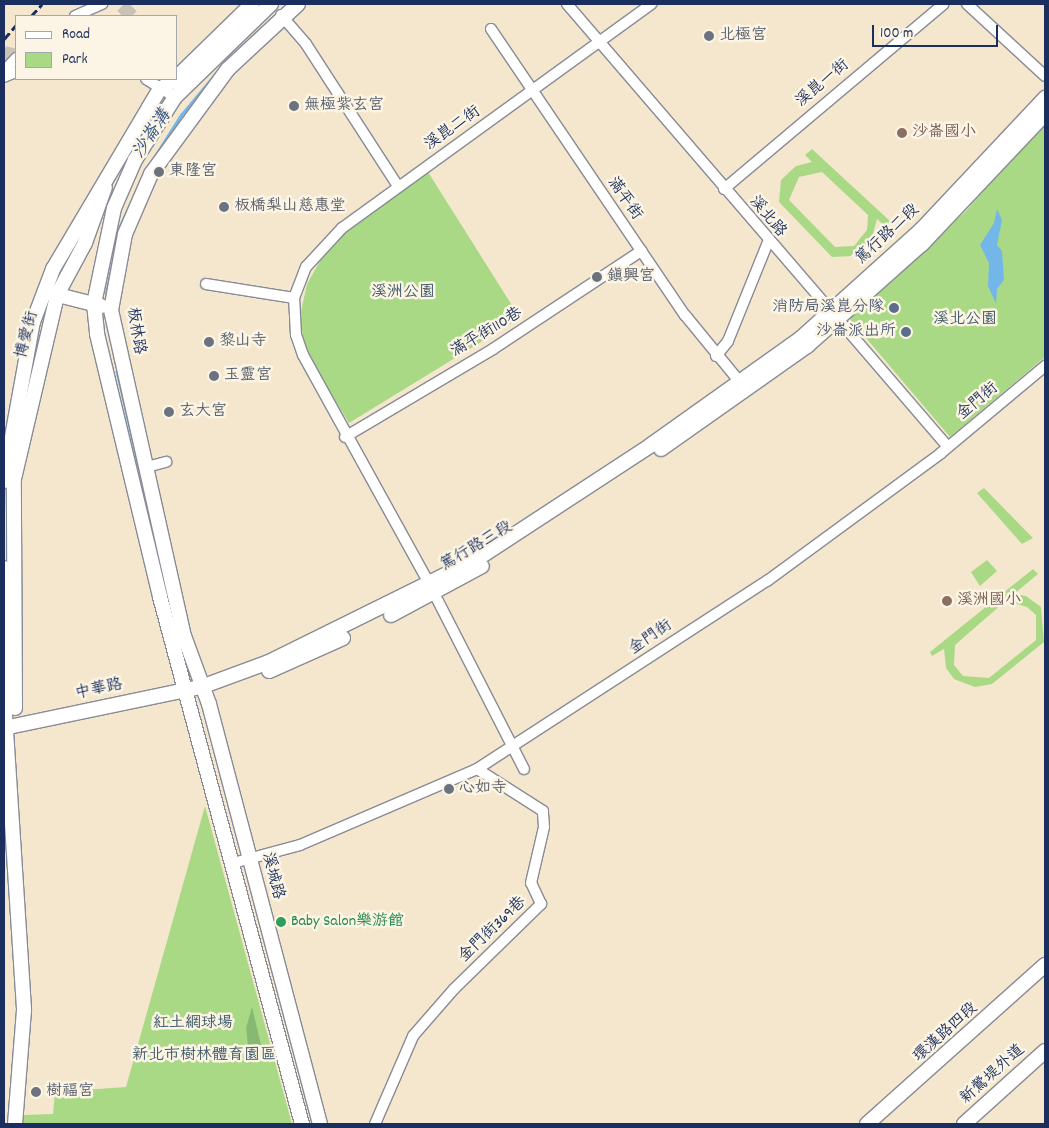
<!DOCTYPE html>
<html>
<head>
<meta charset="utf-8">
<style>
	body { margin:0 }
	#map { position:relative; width:1049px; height:1128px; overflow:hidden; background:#f4e7cd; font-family:Dekko,"LXGW WenKai TC",sans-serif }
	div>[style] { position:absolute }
	.green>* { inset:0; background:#aad986 }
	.forest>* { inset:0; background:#87b973 }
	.water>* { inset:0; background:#73b7e9 }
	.stream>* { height:2.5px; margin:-1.25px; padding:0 1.25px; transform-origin:1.25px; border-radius:1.25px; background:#73b7e9 }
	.secondary-tunnel>* { height:14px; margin-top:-7px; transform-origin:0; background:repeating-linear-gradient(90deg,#c9c2b7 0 14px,transparent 0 21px) }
	.roads { filter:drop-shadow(1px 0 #888b96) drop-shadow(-1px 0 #888b96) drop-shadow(0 1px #888b96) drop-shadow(0 -1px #888b96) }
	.street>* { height:10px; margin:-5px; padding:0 5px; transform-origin:5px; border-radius:5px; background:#fff }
	.secondary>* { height:14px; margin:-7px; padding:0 7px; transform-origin:7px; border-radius:7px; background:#fff }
	.rail>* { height:2.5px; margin-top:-1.25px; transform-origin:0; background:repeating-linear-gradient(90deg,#1b2f5e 0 8px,transparent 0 12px) }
	.dots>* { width:14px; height:14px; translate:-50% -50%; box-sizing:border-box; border:2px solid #fcf5e5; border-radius:50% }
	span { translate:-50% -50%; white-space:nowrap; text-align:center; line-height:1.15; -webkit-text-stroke:5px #fcf5e5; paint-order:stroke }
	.worship-label { font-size:16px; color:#5b616d }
	.left { translate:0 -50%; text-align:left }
	.street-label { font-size:16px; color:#1b2f5e }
	.education-label { font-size:16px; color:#785e54 }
	.park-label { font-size:16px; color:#3f5a68 }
	.service-label { font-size:16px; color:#4e5e75 }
	.right { translate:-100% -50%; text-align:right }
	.leisure-label { font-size:16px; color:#27864d }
	.water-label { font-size:18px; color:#355888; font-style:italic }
	.frame { position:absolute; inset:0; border:5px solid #1b2f5e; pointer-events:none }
	.legend { position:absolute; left:15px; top:15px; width:162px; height:65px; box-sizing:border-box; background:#fcf5e5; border:1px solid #a2a6af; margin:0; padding:6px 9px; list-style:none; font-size:15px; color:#1b2f5e }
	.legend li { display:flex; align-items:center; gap:10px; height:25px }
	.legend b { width:25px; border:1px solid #a2a6af }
	.scale { position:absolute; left:872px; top:25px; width:126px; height:22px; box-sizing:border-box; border:2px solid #1b2f5e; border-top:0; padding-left:6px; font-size:15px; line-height:18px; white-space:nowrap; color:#1b2f5e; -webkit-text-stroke:4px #fcf5e5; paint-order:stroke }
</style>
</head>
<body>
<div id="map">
	<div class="green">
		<i style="clip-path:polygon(1045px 121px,1045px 357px,950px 437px,849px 318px,965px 212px)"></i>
		<i style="clip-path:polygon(evenodd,812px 149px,891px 222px,886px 227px,877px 219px,871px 242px,854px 256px,832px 257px,779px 202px,781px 180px,796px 166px,812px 162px,805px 155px,812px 149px,822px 172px,868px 215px,867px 230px,854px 246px,835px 247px,789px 200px,799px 177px,822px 172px)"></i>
		<i style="clip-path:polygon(428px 172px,520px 318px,349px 423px,305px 351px,300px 316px,307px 284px,329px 245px)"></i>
		<i style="clip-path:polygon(984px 488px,1033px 538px,1022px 544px,977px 493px)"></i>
		<i style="clip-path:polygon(987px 560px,997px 571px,980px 586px,971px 572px)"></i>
		<i style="clip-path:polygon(evenodd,1033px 569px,1038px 574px,1014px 594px,1026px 596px,1041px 607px,1044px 642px,992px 684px,975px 687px,954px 679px,946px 668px,944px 649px,932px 656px,930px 652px,1033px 569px,1013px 603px,1027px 607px,1036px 615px,1036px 640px,989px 678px,963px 676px,954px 665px,955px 645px,1002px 604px,1013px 603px)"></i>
		<i style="clip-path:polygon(205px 806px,292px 1124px,23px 1124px,24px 1115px,53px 1114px,55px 1092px,126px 1087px)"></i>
	</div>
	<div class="forest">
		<i style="clip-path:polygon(252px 1007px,262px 1049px,250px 1064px,246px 1028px)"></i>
	</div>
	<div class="water">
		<i style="clip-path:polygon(997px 209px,1002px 220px,997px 245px,1002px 251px,1004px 280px,997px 289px,996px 304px,988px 286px,989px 263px,980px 245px,994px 223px)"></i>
	</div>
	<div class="stream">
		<i style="left:232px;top:56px;width:54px;rotate:-43.5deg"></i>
		<i style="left:148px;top:167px;width:62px;rotate:-57.6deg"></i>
		<i style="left:181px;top:115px;width:65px;rotate:-50deg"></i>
		<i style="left:106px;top:293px;width:68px;rotate:-78.2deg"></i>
		<i style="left:120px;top:226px;width:60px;rotate:-65.6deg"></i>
		<i style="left:117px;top:371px;width:98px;rotate:77.1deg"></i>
	</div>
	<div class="secondary-tunnel">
		<i style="left:122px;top:16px;width:17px;rotate:-45deg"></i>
		<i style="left:4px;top:53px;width:12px;rotate:14deg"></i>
	</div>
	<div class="roads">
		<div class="street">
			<i style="left:567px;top:4px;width:584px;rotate:49.3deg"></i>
			<i style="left:967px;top:4px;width:106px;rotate:42.7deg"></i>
			<i style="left:281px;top:15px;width:38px;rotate:49deg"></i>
			<i style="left:306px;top:44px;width:169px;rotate:57.1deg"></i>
			<i style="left:75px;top:16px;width:30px;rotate:-24deg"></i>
			<i style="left:491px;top:29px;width:346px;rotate:55.9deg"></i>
			<i style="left:685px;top:315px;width:85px;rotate:50.7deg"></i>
			<i style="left:4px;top:71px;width:18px;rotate:-47deg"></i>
			<i style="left:4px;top:77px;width:13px;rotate:-23deg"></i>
			<i style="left:146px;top:79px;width:34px;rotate:32deg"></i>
			<i style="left:724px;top:189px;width:287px;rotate:-40.1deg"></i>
			<i style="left:206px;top:284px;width:89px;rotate:9deg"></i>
			<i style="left:716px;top:356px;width:19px;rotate:-51deg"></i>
			<i style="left:728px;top:341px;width:107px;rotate:-68deg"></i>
			<i style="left:345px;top:437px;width:172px;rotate:-30.7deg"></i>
			<i style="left:493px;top:349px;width:178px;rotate:-33.5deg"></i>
			<i style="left:147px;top:467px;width:20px;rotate:-15deg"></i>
			<i style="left:524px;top:769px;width:207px;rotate:-117.1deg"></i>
			<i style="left:430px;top:585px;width:263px;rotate:-118.9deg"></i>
			<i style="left:303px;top:355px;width:21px;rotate:-109deg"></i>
			<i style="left:296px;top:335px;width:37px;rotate:-93deg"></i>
			<i style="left:294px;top:298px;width:33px;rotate:-69deg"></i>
			<i style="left:306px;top:267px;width:53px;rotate:-47.3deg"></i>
			<i style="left:342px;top:228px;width:382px;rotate:-35.9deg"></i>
			<i style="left:233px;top:863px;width:69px;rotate:-15deg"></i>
			<i style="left:300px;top:845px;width:193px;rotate:-23.2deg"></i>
			<i style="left:477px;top:769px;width:346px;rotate:-33deg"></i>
			<i style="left:767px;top:581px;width:216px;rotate:-36.3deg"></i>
			<i style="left:941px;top:453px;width:136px;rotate:-39.9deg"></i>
			<i style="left:375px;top:1124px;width:96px;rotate:-66.6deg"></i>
			<i style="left:413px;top:1036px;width:62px;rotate:-48.9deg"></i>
			<i style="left:454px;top:989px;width:122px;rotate:-44.3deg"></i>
			<i style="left:541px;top:904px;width:23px;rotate:-115deg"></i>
			<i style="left:531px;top:883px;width:57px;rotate:-76.9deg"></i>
			<i style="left:544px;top:827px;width:16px;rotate:-94deg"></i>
			<i style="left:543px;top:811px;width:78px;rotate:-147.5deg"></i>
		</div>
		<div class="secondary">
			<i style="left:271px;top:4px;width:134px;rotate:135.9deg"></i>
			<i style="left:175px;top:97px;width:75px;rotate:122.4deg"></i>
			<i style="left:135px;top:160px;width:52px;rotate:113.6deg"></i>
			<i style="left:114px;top:208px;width:98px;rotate:101.8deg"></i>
			<i style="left:94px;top:304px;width:30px;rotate:84deg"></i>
			<i style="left:97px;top:334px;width:270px;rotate:76.5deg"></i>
			<i style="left:160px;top:597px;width:546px;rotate:74.92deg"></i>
			<i style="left:298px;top:4px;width:96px;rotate:137.1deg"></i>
			<i style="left:228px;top:69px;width:130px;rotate:126.3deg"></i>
			<i style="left:151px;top:174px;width:65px;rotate:113.4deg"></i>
			<i style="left:125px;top:234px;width:77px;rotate:100.4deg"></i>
			<i style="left:111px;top:310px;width:334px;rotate:77.4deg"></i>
			<i style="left:184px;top:636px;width:72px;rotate:69.8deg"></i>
			<i style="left:209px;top:704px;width:434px;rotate:75.2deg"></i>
			<i style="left:176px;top:78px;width:106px;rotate:-44.2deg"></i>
			<i style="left:50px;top:293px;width:53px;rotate:14.3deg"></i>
			<i style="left:661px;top:449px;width:179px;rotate:-35.2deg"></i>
			<i style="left:807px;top:346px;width:154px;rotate:-41.6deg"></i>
			<i style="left:922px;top:244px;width:179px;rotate:-46.6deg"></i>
			<i style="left:4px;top:481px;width:162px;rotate:-79.7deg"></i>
			<i style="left:33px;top:322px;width:57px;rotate:-69.3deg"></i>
			<i style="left:53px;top:269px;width:188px;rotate:-59.3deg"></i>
			<i style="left:149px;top:107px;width:21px;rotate:-59deg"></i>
			<i style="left:160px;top:89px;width:19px;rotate:-32deg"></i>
			<i style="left:4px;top:568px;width:147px;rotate:89.6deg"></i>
			<i style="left:5px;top:715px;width:296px;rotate:86.3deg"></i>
			<i style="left:24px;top:1010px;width:114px;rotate:94.5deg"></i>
			<i style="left:391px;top:615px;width:103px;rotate:-28.3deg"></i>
			<i style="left:269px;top:671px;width:81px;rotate:-24deg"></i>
			<i style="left:15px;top:708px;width:229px;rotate:-90.3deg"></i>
			<i style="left:14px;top:479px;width:189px;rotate:-76.8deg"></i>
			<i style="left:57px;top:295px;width:59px;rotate:-61.7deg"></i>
			<i style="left:85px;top:243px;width:59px;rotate:-70.3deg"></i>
			<i style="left:4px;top:728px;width:201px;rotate:-11.8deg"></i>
			<i style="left:201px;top:687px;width:72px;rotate:-20.2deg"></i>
			<i style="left:269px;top:662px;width:232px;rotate:-26.3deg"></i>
			<i style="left:477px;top:559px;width:208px;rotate:-33.2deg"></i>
			<i style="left:651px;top:445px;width:184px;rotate:-35.5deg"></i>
			<i style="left:801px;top:338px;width:163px;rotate:-42deg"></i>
			<i style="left:922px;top:229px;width:180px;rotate:-46.8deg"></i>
			<i style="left:867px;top:1124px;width:239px;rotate:-41.8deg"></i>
			<i style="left:964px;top:1124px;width:109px;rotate:-42deg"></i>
		</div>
	</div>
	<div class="rail">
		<i style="left:31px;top:16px;width:16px;rotate:-47deg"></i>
		<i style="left:4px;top:39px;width:18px;rotate:-49deg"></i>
	</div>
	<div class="dots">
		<i style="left:709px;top:36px;background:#6b7280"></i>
		<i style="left:294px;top:106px;background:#6b7280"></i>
		<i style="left:902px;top:133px;background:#8d6e63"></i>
		<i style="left:159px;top:172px;background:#6b7280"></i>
		<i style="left:224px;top:207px;background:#6b7280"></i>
		<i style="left:597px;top:277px;background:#6b7280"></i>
		<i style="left:894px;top:308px;background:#5c6f8a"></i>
		<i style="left:906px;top:332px;background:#5c6f8a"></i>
		<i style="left:209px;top:342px;background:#6b7280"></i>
		<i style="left:214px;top:376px;background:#6b7280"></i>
		<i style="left:169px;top:412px;background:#6b7280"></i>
		<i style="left:947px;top:601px;background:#8d6e63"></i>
		<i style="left:449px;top:789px;background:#6b7280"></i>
		<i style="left:281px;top:922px;background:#2e9e5b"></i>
		<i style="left:36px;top:1092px;background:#6b7280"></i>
	</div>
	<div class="worship-label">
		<span class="left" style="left:719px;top:36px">北極宮</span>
		<span class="left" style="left:304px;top:106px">無極紫玄宮</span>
		<span class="left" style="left:169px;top:172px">東隆宮</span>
		<span class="left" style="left:234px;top:207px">板橋梨山慈惠堂</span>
		<span class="left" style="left:607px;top:277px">鎮興宮</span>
		<span class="left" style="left:219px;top:342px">黎山寺</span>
		<span class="left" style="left:224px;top:376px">玉靈宮</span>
		<span class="left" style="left:179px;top:412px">玄大宮</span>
		<span class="left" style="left:459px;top:789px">心如寺</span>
		<span class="left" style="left:46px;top:1092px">樹福宮</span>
	</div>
	<div class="street-label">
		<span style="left:823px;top:84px;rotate:-40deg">溪崑一街</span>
		<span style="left:453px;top:129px;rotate:-35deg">溪崑二街</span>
		<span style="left:624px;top:199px;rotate:55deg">滿平街</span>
		<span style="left:767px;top:217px;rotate:50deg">溪北路</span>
		<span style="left:888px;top:235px;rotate:-43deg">篤行路二段</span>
		<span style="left:135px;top:331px;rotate:81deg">板林路</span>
		<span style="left:487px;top:333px;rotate:-31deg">滿平街110巷</span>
		<span style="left:28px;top:335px;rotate:-76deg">博愛街</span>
		<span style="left:978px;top:402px;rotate:-40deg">金門街</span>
		<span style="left:477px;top:547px;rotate:-31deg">篤行路三段</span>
		<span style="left:651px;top:638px;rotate:-34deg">金門街</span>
		<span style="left:99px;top:690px;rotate:-12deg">中華路</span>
		<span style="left:272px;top:876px;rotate:76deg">溪城路</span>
		<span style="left:493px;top:930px;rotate:-44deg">金門街369巷</span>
		<span style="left:946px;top:1033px;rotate:-42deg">環漢路四段</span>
		<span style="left:993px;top:1075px;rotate:-42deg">新鶯堤外道</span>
	</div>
	<div class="education-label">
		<span class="left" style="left:912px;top:133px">沙崙國小</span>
		<span class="left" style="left:957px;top:601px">溪洲國小</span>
	</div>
	<div class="park-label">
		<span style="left:403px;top:293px">溪洲公園</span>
		<span style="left:965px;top:320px">溪北公園</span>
		<span style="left:193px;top:1024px">紅土網球場</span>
		<span style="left:204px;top:1056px">新北市樹林體育園區</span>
	</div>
	<div class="service-label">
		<span class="right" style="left:884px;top:308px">消防局溪崑分隊</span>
		<span class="right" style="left:896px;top:332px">沙崙派出所</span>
	</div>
	<div class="leisure-label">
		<span class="left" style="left:291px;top:922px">Baby Salon樂游館</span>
	</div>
	<div class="water-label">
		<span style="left:153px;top:135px;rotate:-57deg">沙崙溝</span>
	</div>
	<div class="frame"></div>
	<ul class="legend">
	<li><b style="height:6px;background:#fff"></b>Road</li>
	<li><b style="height:14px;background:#aad986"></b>Park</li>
	</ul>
	<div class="scale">100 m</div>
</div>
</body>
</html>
